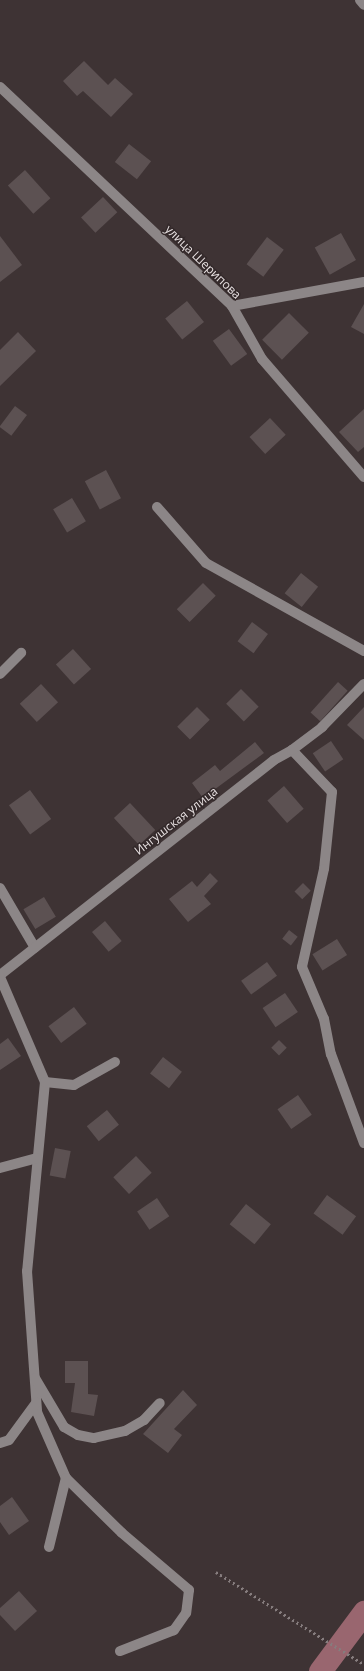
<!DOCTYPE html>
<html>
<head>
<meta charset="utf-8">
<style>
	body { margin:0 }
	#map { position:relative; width:364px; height:1671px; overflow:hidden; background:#3e3334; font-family:"Open Sans",sans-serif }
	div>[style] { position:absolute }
	.river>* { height:23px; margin:-11.5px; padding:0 11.5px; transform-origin:11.5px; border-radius:11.5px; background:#99666f }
	.building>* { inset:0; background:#5c5152; transform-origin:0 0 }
	.path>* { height:2.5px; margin-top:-1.25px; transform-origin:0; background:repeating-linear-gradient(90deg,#867d7e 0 2px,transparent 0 5px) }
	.minor>* { height:10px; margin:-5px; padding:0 5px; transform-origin:5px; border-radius:5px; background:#8c8687 }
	span { translate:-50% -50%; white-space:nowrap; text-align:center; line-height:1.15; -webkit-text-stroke:3px #33292a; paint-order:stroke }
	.street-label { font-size:12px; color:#e8e1e2 }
</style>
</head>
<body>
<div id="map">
	<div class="river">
		<i style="left:320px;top:1671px;width:74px;rotate:-53.3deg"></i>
	</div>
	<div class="building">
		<i style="clip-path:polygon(84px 61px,108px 85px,115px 78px,133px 94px,111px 117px,83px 91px,77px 96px,63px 81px)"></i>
		<i style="left:129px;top:144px;width:28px;height:23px;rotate:38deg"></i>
		<i style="left:25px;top:170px;width:38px;height:23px;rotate:48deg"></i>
		<i style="left:103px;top:197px;width:21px;height:30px;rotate:47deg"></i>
		<i style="left:341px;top:233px;width:31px;height:30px;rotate:61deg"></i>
		<i style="clip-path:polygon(0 236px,22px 265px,0 282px)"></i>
		<i style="left:267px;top:237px;width:21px;height:34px;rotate:37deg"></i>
		<i style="left:187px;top:301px;width:27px;height:28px;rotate:51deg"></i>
		<i style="clip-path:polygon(364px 304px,364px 334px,351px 327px)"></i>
		<i style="left:289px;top:313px;width:28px;height:38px;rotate:45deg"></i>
		<i style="left:229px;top:329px;width:31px;height:20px;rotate:54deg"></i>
		<i style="clip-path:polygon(18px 332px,36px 351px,0 386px,0 350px)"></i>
		<i style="left:15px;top:406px;width:15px;height:26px;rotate:37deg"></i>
		<i style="clip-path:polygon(364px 409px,364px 447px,358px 452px,339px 432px)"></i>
		<i style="left:270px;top:418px;width:23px;height:28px;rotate:47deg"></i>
		<i style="left:106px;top:470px;width:32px;height:24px;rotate:62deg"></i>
		<i style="left:72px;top:498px;width:27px;height:22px;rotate:59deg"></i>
		<i style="left:301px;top:573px;width:22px;height:26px;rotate:39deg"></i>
		<i style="left:203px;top:583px;width:18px;height:37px;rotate:45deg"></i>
		<i style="left:252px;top:622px;width:20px;height:24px;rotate:37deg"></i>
		<i style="left:73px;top:649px;width:27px;height:23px;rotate:48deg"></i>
		<i style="left:338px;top:682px;width:13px;height:41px;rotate:42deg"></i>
		<i style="left:41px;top:684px;width:25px;height:29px;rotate:47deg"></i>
		<i style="left:241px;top:689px;width:25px;height:21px;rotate:45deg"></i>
		<i style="left:197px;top:707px;width:18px;height:28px;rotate:45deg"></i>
		<i style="clip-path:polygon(364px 707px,364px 740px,347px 725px)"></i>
		<i style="left:331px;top:741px;width:22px;height:22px;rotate:56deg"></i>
		<i style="clip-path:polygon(255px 742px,264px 753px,203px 798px,192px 783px,215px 765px,220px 771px)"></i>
		<i style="left:284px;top:786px;width:30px;height:22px;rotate:49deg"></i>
		<i style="left:30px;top:790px;width:36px;height:26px;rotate:54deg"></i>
		<i style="left:130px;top:803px;width:37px;height:22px;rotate:47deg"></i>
		<i style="clip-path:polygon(210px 873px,218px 881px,204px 896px,211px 904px,188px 922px,169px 899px,192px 881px,197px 887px)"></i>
		<i style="left:303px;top:883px;width:11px;height:12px;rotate:45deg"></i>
		<i style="left:44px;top:897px;width:23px;height:24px;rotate:59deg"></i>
		<i style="left:105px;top:921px;width:26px;height:17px;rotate:50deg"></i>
		<i style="left:289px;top:930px;width:11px;height:11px;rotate:38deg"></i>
		<i style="left:337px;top:939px;width:19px;height:29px;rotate:58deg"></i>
		<i style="left:267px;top:962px;width:17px;height:32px;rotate:54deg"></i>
		<i style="left:285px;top:993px;width:23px;height:27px;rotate:56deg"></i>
		<i style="left:74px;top:1007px;width:21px;height:32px;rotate:53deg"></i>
		<i style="clip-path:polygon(8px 1038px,21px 1056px,0 1070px,0 1044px)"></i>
		<i style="left:279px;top:1040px;width:11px;height:11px;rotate:45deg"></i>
		<i style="left:163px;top:1057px;width:24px;height:21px;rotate:38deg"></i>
		<i style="left:298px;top:1095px;width:24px;height:25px;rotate:55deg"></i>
		<i style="left:107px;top:1110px;width:19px;height:26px;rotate:51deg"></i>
		<i style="left:55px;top:1148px;width:16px;height:28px;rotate:11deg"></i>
		<i style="left:136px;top:1156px;width:23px;height:31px;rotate:47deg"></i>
		<i style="left:327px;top:1195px;width:36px;height:23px;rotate:36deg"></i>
		<i style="left:157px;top:1198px;width:22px;height:24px;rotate:56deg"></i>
		<i style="left:246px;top:1204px;width:32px;height:26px;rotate:39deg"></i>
		<i style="clip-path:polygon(65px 1361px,88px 1361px,88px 1394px,98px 1395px,94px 1416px,71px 1412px,75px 1383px,65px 1383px)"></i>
		<i style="clip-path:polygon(183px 1390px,197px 1405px,174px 1429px,182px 1435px,168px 1453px,143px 1434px)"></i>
		<i style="clip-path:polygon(12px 1497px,29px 1521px,9px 1535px,0 1522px,0 1506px)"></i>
		<i style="clip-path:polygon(19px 1591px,37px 1611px,15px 1631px,0 1615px,0 1608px)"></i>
	</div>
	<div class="path">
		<i style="left:216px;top:1572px;width:174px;rotate:31.9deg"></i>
	</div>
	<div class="minor">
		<i style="left:360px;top:0;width:6px;rotate:51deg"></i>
		<i style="left:0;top:87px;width:319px;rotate:43.3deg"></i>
		<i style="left:232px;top:306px;width:61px;rotate:60.5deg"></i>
		<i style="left:262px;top:359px;width:156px;rotate:49.2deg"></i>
		<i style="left:232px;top:306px;width:134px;rotate:-10.3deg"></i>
		<i style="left:157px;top:507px;width:74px;rotate:48.8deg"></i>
		<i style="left:206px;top:563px;width:181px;rotate:29.1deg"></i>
		<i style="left:0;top:674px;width:30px;rotate:-45deg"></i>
		<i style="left:292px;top:750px;width:58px;rotate:46.4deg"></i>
		<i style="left:332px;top:792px;width:77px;rotate:95.9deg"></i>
		<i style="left:324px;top:869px;width:100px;rotate:102.7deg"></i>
		<i style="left:302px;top:967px;width:56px;rotate:67.1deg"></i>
		<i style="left:324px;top:1019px;width:36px;rotate:79deg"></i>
		<i style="left:331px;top:1054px;width:95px;rotate:69.7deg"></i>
		<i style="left:0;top:888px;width:69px;rotate:59.7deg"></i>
		<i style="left:0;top:975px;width:348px;rotate:-38.1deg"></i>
		<i style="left:274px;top:760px;width:21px;rotate:-29deg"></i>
		<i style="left:292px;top:750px;width:38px;rotate:-37deg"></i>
		<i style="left:322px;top:727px;width:60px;rotate:-45.7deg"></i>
		<i style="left:0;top:977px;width:114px;rotate:66.8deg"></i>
		<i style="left:45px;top:1082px;width:190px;rotate:95.4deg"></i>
		<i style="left:27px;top:1271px;width:141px;rotate:85.9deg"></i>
		<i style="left:37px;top:1412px;width:72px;rotate:66.3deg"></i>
		<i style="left:66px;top:1478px;width:78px;rotate:44.5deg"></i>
		<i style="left:122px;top:1533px;width:88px;rotate:40.4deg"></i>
		<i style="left:189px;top:1590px;width:23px;rotate:97deg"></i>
		<i style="left:186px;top:1613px;width:21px;rotate:125deg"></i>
		<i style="left:174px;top:1630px;width:58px;rotate:158.7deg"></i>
		<i style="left:45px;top:1082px;width:29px;rotate:6deg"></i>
		<i style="left:74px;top:1085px;width:47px;rotate:-29.3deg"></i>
		<i style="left:0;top:1168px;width:38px;rotate:-15deg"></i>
		<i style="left:35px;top:1378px;width:57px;rotate:59.4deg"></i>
		<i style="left:64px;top:1427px;width:16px;rotate:30deg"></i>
		<i style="left:78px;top:1435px;width:16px;rotate:11deg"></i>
		<i style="left:94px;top:1438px;width:32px;rotate:-13deg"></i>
		<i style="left:125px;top:1431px;width:22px;rotate:-30deg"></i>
		<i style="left:144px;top:1420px;width:23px;rotate:-47deg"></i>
		<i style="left:0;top:1443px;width:9px;rotate:-18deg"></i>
		<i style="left:9px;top:1440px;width:46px;rotate:-53.9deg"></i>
		<i style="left:49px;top:1547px;width:71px;rotate:-76.2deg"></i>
	</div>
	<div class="street-label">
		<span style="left:203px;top:262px;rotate:44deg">улица Шерипова</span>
		<span style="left:176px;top:821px;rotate:-38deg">Ингушская улица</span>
	</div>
</div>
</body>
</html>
